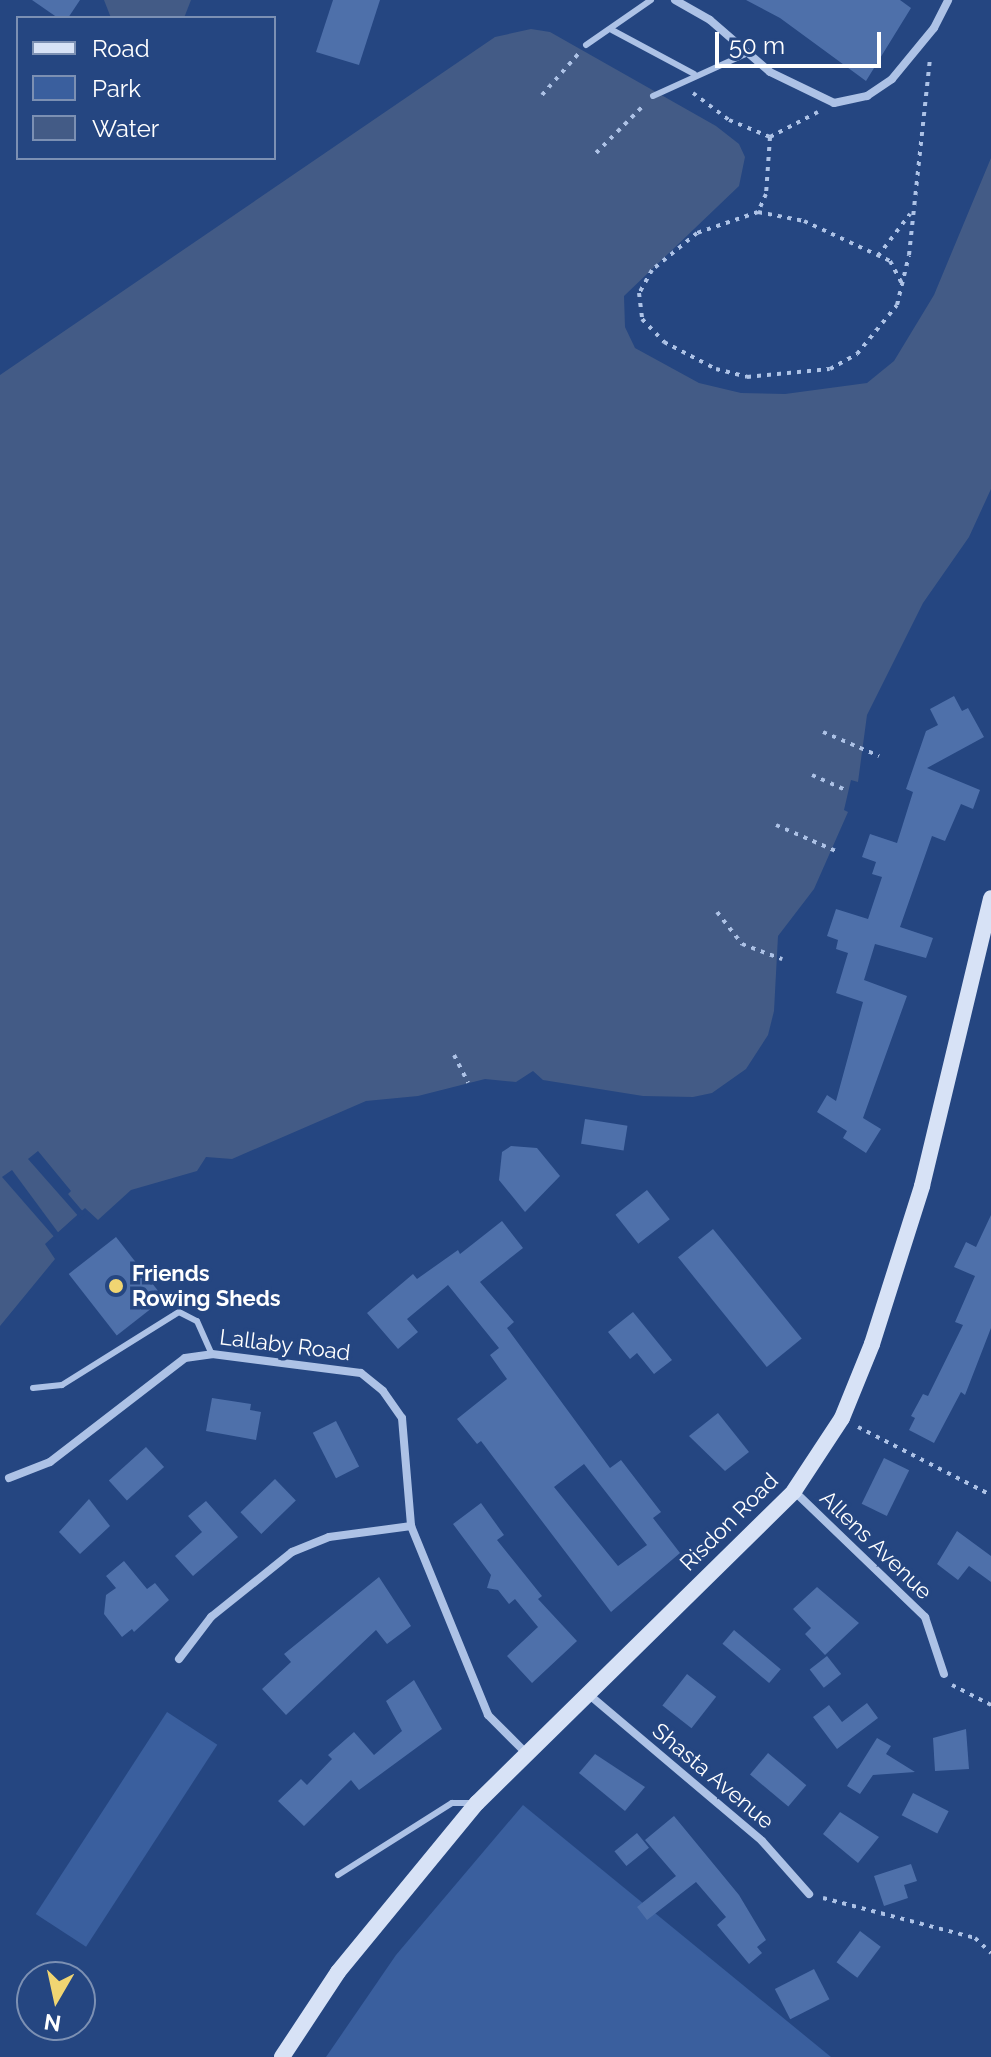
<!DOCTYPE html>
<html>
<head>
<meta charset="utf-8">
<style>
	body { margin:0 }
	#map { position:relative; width:991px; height:2057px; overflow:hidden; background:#254681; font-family:Raleway,sans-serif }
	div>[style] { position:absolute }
	.green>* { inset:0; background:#3a5f9e; transform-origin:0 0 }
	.water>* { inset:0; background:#435b86 }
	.pier>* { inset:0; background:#254681 }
	.building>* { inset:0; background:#4e70aa; transform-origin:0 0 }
	.path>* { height:4px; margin-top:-2px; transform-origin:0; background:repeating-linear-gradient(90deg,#adc2e6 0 4px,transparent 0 10px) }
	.lane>* { height:6px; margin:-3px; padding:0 3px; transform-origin:3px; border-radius:3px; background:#adc2e6 }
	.street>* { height:8px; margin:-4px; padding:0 4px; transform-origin:4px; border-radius:4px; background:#adc2e6 }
	.secondary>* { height:16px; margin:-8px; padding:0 8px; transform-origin:8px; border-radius:8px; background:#d7e2f6 }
	.dots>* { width:22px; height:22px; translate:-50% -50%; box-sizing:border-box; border:4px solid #254681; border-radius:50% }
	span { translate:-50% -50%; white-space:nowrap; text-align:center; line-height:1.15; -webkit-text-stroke:7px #254681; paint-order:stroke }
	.poi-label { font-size:22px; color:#fff; font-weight:700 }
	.left { translate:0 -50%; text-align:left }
	.street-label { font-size:22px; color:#fff }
	.legend { position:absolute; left:16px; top:16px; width:260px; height:144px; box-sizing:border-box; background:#254681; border:2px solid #7c90b3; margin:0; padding:10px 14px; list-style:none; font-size:24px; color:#fff }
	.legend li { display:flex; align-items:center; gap:16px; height:40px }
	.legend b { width:40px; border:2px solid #7c90b3 }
	.north { position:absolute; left:16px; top:1961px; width:80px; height:80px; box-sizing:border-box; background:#254681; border:2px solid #7c90b3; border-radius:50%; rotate:189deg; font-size:22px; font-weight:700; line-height:32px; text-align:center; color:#fff }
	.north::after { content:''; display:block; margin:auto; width:28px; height:36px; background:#f0d572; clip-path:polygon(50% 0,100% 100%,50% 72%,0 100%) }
	.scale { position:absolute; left:715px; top:32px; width:166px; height:36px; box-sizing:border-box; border:4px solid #fff; border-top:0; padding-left:10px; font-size:24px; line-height:28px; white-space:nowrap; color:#fff; -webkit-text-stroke:6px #254681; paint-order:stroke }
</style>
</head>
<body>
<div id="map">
	<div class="green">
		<i style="left:167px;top:1712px;width:60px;height:241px;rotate:33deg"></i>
		<i style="clip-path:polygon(523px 1805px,831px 2057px,326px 2057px,396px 1955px)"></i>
	</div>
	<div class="water">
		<i style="clip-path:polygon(104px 0,191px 0,184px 18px,111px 18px)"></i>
		<i style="clip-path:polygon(531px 29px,550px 32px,716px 126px,739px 144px,745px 157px,739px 186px,624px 296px,625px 327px,635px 348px,699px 383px,741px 393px,785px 394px,867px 383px,894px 361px,934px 295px,991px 158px,991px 489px,969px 537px,923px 603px,867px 715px,858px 782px,851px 780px,844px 810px,848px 812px,814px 889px,778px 936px,774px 1011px,768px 1035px,746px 1069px,712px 1093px,693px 1097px,643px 1096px,543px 1080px,533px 1071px,516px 1082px,485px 1079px,418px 1096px,366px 1101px,232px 1159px,206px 1157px,197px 1171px,131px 1190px,98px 1220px,85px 1208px,45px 1244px,55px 1259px,0 1326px,0 375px,495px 37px)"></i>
	</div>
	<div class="pier">
		<i style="clip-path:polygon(38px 1151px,71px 1191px,68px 1194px,85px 1214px,80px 1218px,28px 1159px)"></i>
		<i style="clip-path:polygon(12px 1170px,60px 1235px,56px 1239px,2px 1177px)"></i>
	</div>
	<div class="building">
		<i style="clip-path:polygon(32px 0,80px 0,68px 18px,58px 18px)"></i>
		<i style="clip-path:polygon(333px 0,380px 0,359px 65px,316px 52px)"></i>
		<i style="clip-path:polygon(746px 0,900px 0,911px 8px,866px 81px,780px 18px)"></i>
		<i style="clip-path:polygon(954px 696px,962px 711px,968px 708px,984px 737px,927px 768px,980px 790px,973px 809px,961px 804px,945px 841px,932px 836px,900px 927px,933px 938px,926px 958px,875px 944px,864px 980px,907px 996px,863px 1118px,881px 1129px,866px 1153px,843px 1138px,847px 1131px,817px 1112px,827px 1095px,836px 1101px,863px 1002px,836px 993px,848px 953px,836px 949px,838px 940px,827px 936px,836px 909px,868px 919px,882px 877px,872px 874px,876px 862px,862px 857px,870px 834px,897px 843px,913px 792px,906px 789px,926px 731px,938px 725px,930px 709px)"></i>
		<i style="left:585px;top:1119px;width:43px;height:25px;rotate:9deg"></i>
		<i style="clip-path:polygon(511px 1146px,537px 1148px,560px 1176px,525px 1212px,499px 1180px,502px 1152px)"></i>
		<i style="left:647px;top:1190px;width:37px;height:40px;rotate:52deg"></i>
		<i style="clip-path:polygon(991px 1215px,991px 1328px,965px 1395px,961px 1392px,934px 1443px,909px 1430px,915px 1418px,911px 1416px,923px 1394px,928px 1396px,963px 1325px,955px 1322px,975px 1276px,954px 1267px,966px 1242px,976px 1247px)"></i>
		<i style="clip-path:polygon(evenodd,502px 1221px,523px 1248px,480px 1282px,514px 1322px,507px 1328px,610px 1468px,621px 1460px,661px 1512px,653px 1518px,680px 1553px,611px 1612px,481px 1441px,477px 1444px,457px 1419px,507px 1379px,490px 1355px,499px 1348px,448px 1285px,407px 1319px,418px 1332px,398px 1349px,367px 1313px,413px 1274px,417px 1279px,458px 1250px,460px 1254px,502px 1221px,584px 1464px,647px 1545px,618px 1566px,554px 1487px,584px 1464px)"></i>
		<i style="left:713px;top:1229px;width:141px;height:45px;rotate:51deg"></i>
		<i style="left:116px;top:1237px;width:78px;height:60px;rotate:52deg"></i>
		<i style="clip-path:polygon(633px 1312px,672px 1360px,654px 1374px,637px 1353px,630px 1359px,608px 1332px)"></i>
		<i style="clip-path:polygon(212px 1398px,251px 1404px,250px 1410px,261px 1412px,256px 1440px,206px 1431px)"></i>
		<i style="clip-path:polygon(718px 1413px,749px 1452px,725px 1471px,689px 1436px)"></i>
		<i style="left:336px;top:1421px;width:51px;height:26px;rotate:63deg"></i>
		<i style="left:146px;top:1447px;width:27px;height:50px;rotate:48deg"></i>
		<i style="left:884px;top:1458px;width:28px;height:51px;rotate:26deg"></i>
		<i style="left:275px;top:1479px;width:30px;height:48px;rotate:46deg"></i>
		<i style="clip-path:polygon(89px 1499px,110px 1526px,80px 1554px,59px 1532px)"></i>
		<i style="clip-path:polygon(206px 1501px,238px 1537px,193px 1576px,175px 1556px,202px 1532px,188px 1516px)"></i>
		<i style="clip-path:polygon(481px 1503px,504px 1535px,497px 1540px,542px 1596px,538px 1599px,577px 1641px,532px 1683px,507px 1656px,538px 1627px,515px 1599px,509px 1604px,498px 1590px,487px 1588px,491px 1575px,453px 1524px)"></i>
		<i style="clip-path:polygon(957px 1531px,991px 1556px,991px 1582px,969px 1566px,958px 1580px,937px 1564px)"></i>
		<i style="clip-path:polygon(124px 1561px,147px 1589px,155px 1583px,169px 1600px,134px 1632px,132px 1629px,122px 1637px,104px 1614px,106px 1595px,116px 1588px,106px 1576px)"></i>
		<i style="clip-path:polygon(379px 1577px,411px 1626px,387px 1644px,376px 1630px,286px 1715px,262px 1689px,291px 1662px,284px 1654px)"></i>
		<i style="clip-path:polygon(817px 1587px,859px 1623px,825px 1655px,805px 1634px,811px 1628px,793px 1609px)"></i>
		<i style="left:734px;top:1630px;width:61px;height:18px;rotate:40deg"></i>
		<i style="left:827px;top:1656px;width:23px;height:22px;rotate:52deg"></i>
		<i style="left:687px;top:1674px;width:37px;height:40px;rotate:38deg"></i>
		<i style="clip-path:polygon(414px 1680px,442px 1729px,359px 1790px,351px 1780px,304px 1826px,278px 1801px,301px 1779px,307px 1785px,332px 1759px,328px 1755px,354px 1732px,374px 1755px,402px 1731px,386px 1701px)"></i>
		<i style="clip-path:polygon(867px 1703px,878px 1718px,837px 1749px,813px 1717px,829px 1705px,842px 1722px)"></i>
		<i style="clip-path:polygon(966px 1729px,969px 1769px,935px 1771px,933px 1738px)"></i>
		<i style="clip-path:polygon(877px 1738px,891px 1746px,886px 1754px,915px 1772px,873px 1775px,860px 1794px,847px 1786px)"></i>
		<i style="left:768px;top:1753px;width:50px;height:28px;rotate:40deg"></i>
		<i style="clip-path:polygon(595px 1754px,645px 1787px,625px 1811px,579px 1773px)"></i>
		<i style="left:913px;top:1793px;width:40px;height:25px;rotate:27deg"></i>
		<i style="clip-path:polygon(840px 1812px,879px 1837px,858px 1863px,823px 1834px)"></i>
		<i style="clip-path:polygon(674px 1816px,739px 1895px,766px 1940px,757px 1947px,762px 1953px,749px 1964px,717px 1925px,726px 1917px,696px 1882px,647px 1920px,637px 1907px,676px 1876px,645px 1840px)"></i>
		<i style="left:637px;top:1833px;width:19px;height:29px;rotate:51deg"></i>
		<i style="clip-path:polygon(911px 1864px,917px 1881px,904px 1885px,908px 1898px,884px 1906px,874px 1876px)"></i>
		<i style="left:860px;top:1931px;width:26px;height:39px;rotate:37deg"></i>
		<i style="left:814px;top:1969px;width:34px;height:44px;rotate:63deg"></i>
	</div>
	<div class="path">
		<i style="left:693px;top:93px;width:45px;rotate:36.9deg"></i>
		<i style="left:729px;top:120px;width:44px;rotate:22.5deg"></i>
		<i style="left:770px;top:137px;width:54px;rotate:-27.5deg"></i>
		<i style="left:542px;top:95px;width:56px;rotate:-48.6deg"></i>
		<i style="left:770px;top:137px;width:57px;rotate:94deg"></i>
		<i style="left:766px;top:194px;width:20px;rotate:114deg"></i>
		<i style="left:758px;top:212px;width:65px;rotate:161deg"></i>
		<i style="left:697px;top:233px;width:58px;rotate:140.6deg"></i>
		<i style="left:652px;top:270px;width:26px;rotate:119deg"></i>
		<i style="left:639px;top:293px;width:26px;rotate:83deg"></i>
		<i style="left:642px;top:319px;width:32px;rotate:46deg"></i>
		<i style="left:664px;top:342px;width:59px;rotate:27.4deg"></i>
		<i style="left:716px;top:369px;width:32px;rotate:14deg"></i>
		<i style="left:747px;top:377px;width:83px;rotate:-5.5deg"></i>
		<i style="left:830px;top:369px;width:31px;rotate:-29deg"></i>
		<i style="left:857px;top:354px;width:63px;rotate:-50.8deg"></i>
		<i style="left:897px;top:305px;width:51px;rotate:-76.5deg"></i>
		<i style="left:909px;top:255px;width:198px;rotate:-83.9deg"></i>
		<i style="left:596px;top:153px;width:66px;rotate:-45deg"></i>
		<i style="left:758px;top:212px;width:47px;rotate:11.1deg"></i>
		<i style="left:804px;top:221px;width:95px;rotate:24.9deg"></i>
		<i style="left:890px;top:261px;width:26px;rotate:62deg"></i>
		<i style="left:878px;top:256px;width:53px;rotate:-52.7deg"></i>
		<i style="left:823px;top:732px;width:61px;rotate:23.2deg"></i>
		<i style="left:812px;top:775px;width:39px;rotate:24deg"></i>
		<i style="left:776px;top:825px;width:68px;rotate:23.5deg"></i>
		<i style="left:717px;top:912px;width:41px;rotate:52deg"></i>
		<i style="left:742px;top:944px;width:43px;rotate:20.6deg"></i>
		<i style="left:454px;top:1055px;width:31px;rotate:63deg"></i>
		<i style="left:858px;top:1427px;width:149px;rotate:27.1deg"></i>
		<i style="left:952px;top:1685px;width:44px;rotate:27.1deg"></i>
		<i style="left:823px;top:1898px;width:157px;rotate:14.7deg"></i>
		<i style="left:975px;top:1938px;width:22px;rotate:43deg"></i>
	</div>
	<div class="lane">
		<i style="left:612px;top:30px;width:93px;rotate:28.2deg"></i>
		<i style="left:586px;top:45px;width:79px;rotate:-34.7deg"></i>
		<i style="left:653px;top:96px;width:104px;rotate:-24.4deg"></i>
		<i style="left:33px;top:1388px;width:29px;rotate:-6deg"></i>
		<i style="left:62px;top:1385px;width:138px;rotate:-32deg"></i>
		<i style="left:179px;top:1312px;width:20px;rotate:27deg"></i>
		<i style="left:197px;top:1321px;width:36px;rotate:66deg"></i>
		<i style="left:338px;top:1875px;width:135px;rotate:-32.3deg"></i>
		<i style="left:452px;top:1803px;width:21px"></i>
	</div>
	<div class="street">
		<i style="left:675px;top:0;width:40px;rotate:29.7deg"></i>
		<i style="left:710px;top:20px;width:79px;rotate:40.9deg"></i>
		<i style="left:770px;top:72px;width:71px;rotate:25.8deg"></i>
		<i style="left:834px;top:103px;width:34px;rotate:-12deg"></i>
		<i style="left:867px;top:96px;width:30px;rotate:-34deg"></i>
		<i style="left:892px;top:79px;width:66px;rotate:-50.5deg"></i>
		<i style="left:934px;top:28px;width:31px;rotate:-63deg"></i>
		<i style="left:9px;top:1478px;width:44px;rotate:-21.3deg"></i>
		<i style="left:50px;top:1462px;width:170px;rotate:-37.6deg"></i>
		<i style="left:185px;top:1358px;width:27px;rotate:-8deg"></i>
		<i style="left:212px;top:1354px;width:150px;rotate:7.3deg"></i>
		<i style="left:361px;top:1373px;width:28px;rotate:39deg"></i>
		<i style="left:383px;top:1391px;width:33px;rotate:55deg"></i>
		<i style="left:402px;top:1418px;width:108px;rotate:85.2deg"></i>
		<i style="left:411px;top:1526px;width:204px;rotate:67.8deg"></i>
		<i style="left:488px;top:1715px;width:52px;rotate:45deg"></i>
		<i style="left:794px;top:1491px;width:182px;rotate:43.9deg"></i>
		<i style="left:925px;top:1617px;width:60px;rotate:71.6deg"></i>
		<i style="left:179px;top:1659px;width:53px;rotate:-52.7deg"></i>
		<i style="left:211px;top:1617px;width:104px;rotate:-38.7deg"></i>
		<i style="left:292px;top:1552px;width:40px;rotate:-22deg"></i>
		<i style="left:329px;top:1537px;width:83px;rotate:-7.6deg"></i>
		<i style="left:587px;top:1693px;width:229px;rotate:40.2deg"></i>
		<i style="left:762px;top:1841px;width:71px;rotate:48.4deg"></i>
	</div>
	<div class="secondary">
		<i style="left:282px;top:2057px;width:102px;rotate:-56.6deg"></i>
		<i style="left:338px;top:1972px;width:219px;rotate:-50.6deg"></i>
		<i style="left:477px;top:1803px;width:445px;rotate:-44.5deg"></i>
		<i style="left:794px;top:1491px;width:87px;rotate:-56.7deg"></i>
		<i style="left:842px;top:1418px;width:80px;rotate:-67.9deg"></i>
		<i style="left:872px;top:1344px;width:166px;rotate:-72.4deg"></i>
		<i style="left:922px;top:1186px;width:296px;rotate:-76.5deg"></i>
	</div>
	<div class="dots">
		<i style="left:116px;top:1286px;background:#f0d572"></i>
	</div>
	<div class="poi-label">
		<span class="left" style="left:132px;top:1286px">Friends<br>Rowing Sheds</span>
	</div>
	<div class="street-label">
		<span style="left:285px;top:1345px;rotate:7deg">Lallaby Road</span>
		<span style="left:729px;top:1522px;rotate:-45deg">Risdon Road</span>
		<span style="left:876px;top:1545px;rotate:44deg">Allens Avenue</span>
		<span style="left:713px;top:1776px;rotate:40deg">Shasta Avenue</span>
	</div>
	<ul class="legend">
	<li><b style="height:10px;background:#d7e2f6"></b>Road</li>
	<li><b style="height:22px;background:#3a5f9e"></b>Park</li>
	<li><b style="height:22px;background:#435b86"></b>Water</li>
	</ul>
	<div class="north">N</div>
	<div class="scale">50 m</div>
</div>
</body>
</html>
